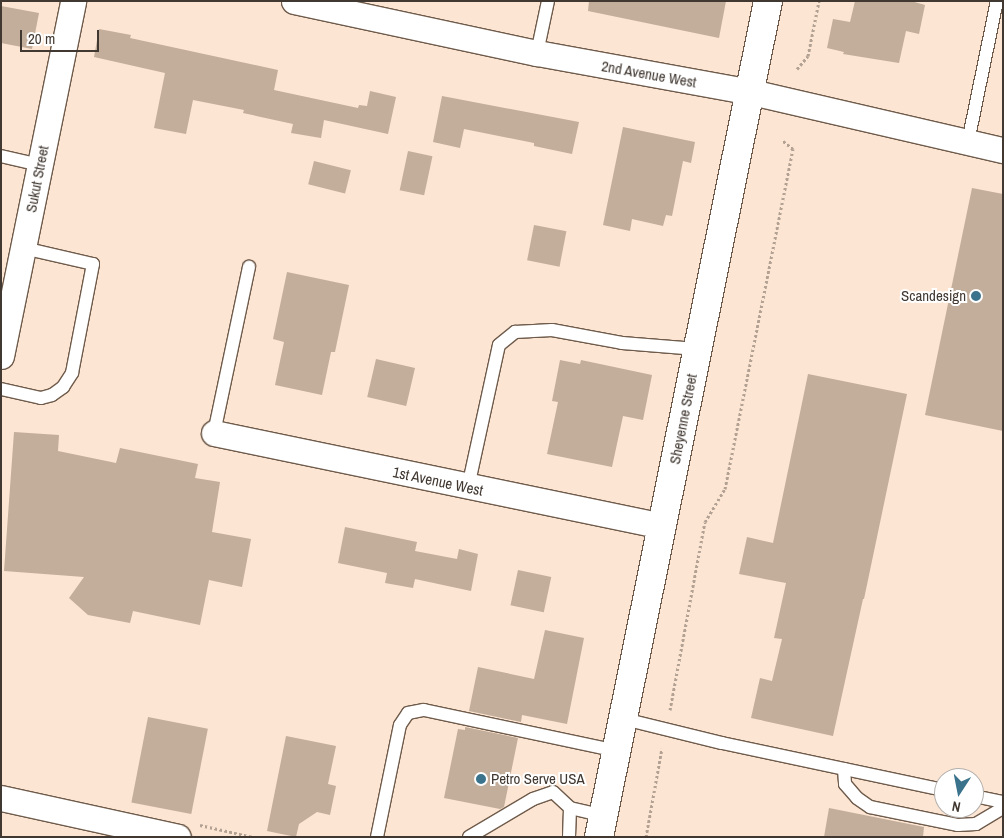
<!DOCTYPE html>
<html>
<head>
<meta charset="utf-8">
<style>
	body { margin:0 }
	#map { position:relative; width:1004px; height:838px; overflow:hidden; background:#fce5d2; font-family:"Archivo Narrow",sans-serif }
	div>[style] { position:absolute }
	.building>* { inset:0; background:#c3ad9b; transform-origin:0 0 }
	.path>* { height:3px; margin-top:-1.5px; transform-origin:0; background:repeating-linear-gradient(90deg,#b3a293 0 2.5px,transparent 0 5px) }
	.roads { filter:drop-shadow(1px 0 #6f5b4b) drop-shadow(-1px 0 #6f5b4b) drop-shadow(0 1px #6f5b4b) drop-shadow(0 -1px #6f5b4b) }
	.lane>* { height:12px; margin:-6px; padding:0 6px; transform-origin:6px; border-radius:6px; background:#fff }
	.street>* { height:25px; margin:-12.5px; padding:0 12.5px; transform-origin:12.5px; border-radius:12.5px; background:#fff }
	.secondary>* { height:28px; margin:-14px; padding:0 14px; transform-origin:14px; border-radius:14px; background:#fff }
	.dots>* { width:14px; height:14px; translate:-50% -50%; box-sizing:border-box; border:2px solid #fff; border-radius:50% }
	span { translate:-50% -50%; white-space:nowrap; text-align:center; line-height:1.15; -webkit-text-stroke:4px #fff; paint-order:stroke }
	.street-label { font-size:15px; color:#413831 }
	.poi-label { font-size:15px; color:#413831 }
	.right { translate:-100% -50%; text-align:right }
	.left { translate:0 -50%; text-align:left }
	.frame { position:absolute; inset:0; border:2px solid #413831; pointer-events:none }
	.north { position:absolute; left:934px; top:768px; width:50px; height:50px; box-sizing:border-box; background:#fff; border:1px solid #b3afad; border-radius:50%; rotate:191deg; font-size:14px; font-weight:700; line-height:20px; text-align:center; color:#413831 }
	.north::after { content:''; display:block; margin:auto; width:18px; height:22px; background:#3b738d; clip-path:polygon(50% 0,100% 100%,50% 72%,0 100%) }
	.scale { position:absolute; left:20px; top:30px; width:79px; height:22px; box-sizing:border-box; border:2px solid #413831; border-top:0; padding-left:6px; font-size:15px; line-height:18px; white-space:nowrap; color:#413831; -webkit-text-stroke:4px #fff; paint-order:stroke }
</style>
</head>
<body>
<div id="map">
	<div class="building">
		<i style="clip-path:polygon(589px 1px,726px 1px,719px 38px,588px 11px)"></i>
		<i style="clip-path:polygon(855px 1px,911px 1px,925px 5px,919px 34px,906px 31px,899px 63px,843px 54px,844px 52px,827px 48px,833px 19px,850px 22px)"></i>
		<i style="clip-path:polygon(1px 6px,39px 13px,32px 49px,1px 43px)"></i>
		<i style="clip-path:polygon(99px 29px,131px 35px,130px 38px,278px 70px,274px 90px,358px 108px,359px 105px,367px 106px,370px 91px,396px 97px,388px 134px,324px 120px,321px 138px,291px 133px,293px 124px,243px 113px,244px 110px,193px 100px,186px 134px,154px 128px,165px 73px,94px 57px)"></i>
		<i style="clip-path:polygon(442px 96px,579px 122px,572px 154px,534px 146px,534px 143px,464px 129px,460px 148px,433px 142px)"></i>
		<i style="clip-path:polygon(623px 127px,695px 142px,691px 163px,683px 161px,672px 216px,666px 215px,663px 226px,632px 219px,630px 231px,603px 225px)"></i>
		<i style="left:408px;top:151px;width:25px;height:40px;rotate:12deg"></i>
		<i style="left:314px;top:161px;width:38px;height:24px;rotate:14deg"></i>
		<i style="clip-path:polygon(972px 188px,1003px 194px,1003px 431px,925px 415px)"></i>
		<i style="left:534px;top:225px;width:33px;height:36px;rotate:11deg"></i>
		<i style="clip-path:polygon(287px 272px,349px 285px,335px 352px,331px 352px,322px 395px,275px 385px,284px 342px,273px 339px)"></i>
		<i style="left:376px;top:359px;width:40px;height:39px;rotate:13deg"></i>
		<i style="clip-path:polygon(560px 360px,580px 364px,581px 360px,652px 375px,643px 420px,623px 416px,612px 467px,547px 454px,558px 402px,552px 401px)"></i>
		<i style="clip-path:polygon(808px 374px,907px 394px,864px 599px,863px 599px,833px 736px,751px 718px,760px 678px,772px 681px,782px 639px,774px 638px,786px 583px,739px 574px,747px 537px,773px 543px)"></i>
		<i style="clip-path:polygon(14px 432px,59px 435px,58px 451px,116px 463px,120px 448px,198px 464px,195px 478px,220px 482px,212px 532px,251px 539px,242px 587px,209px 580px,200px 625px,133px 611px,130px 623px,88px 615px,69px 598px,84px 577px,4px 571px)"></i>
		<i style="clip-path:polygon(345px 527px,417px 542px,415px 551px,457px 559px,459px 549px,478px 554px,471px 591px,415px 579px,413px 588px,385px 583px,387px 573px,338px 563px)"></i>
		<i style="left:518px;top:570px;width:34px;height:36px;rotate:12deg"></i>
		<i style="clip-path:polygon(545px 630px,584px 638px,567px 724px,522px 715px,521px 722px,469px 711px,478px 667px,534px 679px)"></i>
		<i style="left:148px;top:717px;width:61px;height:87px;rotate:11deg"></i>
		<i style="clip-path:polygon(465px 727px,518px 738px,504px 807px,500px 809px,444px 798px,458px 729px,465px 730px)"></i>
		<i style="clip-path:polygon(286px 736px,336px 746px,328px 784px,336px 786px,330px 815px,317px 812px,299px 824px,296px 837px,267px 831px)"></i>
		<i style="clip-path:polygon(829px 808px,924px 827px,923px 837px,824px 837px)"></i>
	</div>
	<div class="path">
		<i style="left:797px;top:69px;width:17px;rotate:-50deg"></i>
		<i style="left:808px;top:56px;width:56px;rotate:-78.7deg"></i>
		<i style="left:670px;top:710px;width:191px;rotate:-79.5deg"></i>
		<i style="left:705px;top:522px;width:39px;rotate:-59deg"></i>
		<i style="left:725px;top:489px;width:347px;rotate:-78.7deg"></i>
		<i style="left:793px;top:149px;width:14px;rotate:-141deg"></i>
		<i style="left:200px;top:825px;width:54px;rotate:12.8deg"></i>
		<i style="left:646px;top:837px;width:90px;rotate:-79.8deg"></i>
	</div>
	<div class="roads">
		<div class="lane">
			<i style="left:537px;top:53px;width:53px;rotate:-78.1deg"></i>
			<i style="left:968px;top:142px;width:144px;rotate:-78.4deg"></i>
			<i style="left:1px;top:156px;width:40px;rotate:13deg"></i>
			<i style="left:1px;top:389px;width:41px;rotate:12.7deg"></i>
			<i style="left:41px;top:398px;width:11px;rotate:-15deg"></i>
			<i style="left:52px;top:395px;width:14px;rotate:-36deg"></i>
			<i style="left:63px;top:387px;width:17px;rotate:-57deg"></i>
			<i style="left:72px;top:373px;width:111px;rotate:-79.1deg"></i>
			<i style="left:93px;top:264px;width:72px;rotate:-167.1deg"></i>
			<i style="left:214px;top:433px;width:170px;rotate:-78.1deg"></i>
			<i style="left:468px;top:487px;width:145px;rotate:-77.7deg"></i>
			<i style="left:499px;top:345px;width:21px;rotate:-39deg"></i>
			<i style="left:515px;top:332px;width:37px;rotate:-3deg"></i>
			<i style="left:552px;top:330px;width:71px;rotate:10.5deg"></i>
			<i style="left:622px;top:343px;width:75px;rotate:4.6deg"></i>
			<i style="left:624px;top:719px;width:101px;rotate:13.8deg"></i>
			<i style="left:722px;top:743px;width:227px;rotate:12deg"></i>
			<i style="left:844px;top:769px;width:15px;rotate:86deg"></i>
			<i style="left:845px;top:784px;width:18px;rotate:49deg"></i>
			<i style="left:857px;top:798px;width:16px;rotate:35deg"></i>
			<i style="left:870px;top:807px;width:90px;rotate:11.6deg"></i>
			<i style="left:958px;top:825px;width:18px;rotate:-3deg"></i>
			<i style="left:976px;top:824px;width:31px;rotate:-31deg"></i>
			<i style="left:974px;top:796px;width:30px;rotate:12deg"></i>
			<i style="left:377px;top:837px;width:114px;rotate:-78.4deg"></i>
			<i style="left:400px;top:725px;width:14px;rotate:-56deg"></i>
			<i style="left:408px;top:713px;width:16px;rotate:-11deg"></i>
			<i style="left:424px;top:710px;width:197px;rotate:12deg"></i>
			<i style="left:469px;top:837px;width:74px;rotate:-30.7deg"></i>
			<i style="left:533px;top:799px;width:21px;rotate:-19deg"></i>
			<i style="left:553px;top:792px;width:23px;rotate:43deg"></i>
			<i style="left:569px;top:837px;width:29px;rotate:-88deg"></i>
			<i style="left:570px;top:808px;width:35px;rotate:13deg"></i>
		</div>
		<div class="street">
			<i style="left:294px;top:1px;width:249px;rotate:12.1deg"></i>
			<i style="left:537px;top:53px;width:218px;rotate:10.3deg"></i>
			<i style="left:751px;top:92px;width:259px;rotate:13deg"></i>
			<i style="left:1px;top:356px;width:362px;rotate:-78.5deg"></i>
			<i style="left:214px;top:433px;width:458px;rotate:11.7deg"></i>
			<i style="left:1px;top:798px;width:181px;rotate:12.4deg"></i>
		</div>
		<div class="secondary">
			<i style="left:599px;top:837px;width:853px;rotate:-78.57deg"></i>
		</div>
	</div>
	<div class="dots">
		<i style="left:976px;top:296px;background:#3b738d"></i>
		<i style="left:481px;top:779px;background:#3b738d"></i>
	</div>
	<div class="street-label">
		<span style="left:649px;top:74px;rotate:10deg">2nd Avenue West</span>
		<span style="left:37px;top:179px;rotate:-79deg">Sukut Street</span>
		<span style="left:683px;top:419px;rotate:-79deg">Sheyenne Street</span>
		<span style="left:438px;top:481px;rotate:12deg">1st Avenue West</span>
	</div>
	<div class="poi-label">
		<span class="right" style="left:966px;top:296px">Scandesign</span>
		<span class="left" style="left:491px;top:779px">Petro Serve USA</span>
	</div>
	<div class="frame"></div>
	<div class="north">N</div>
	<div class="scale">20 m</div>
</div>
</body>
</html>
